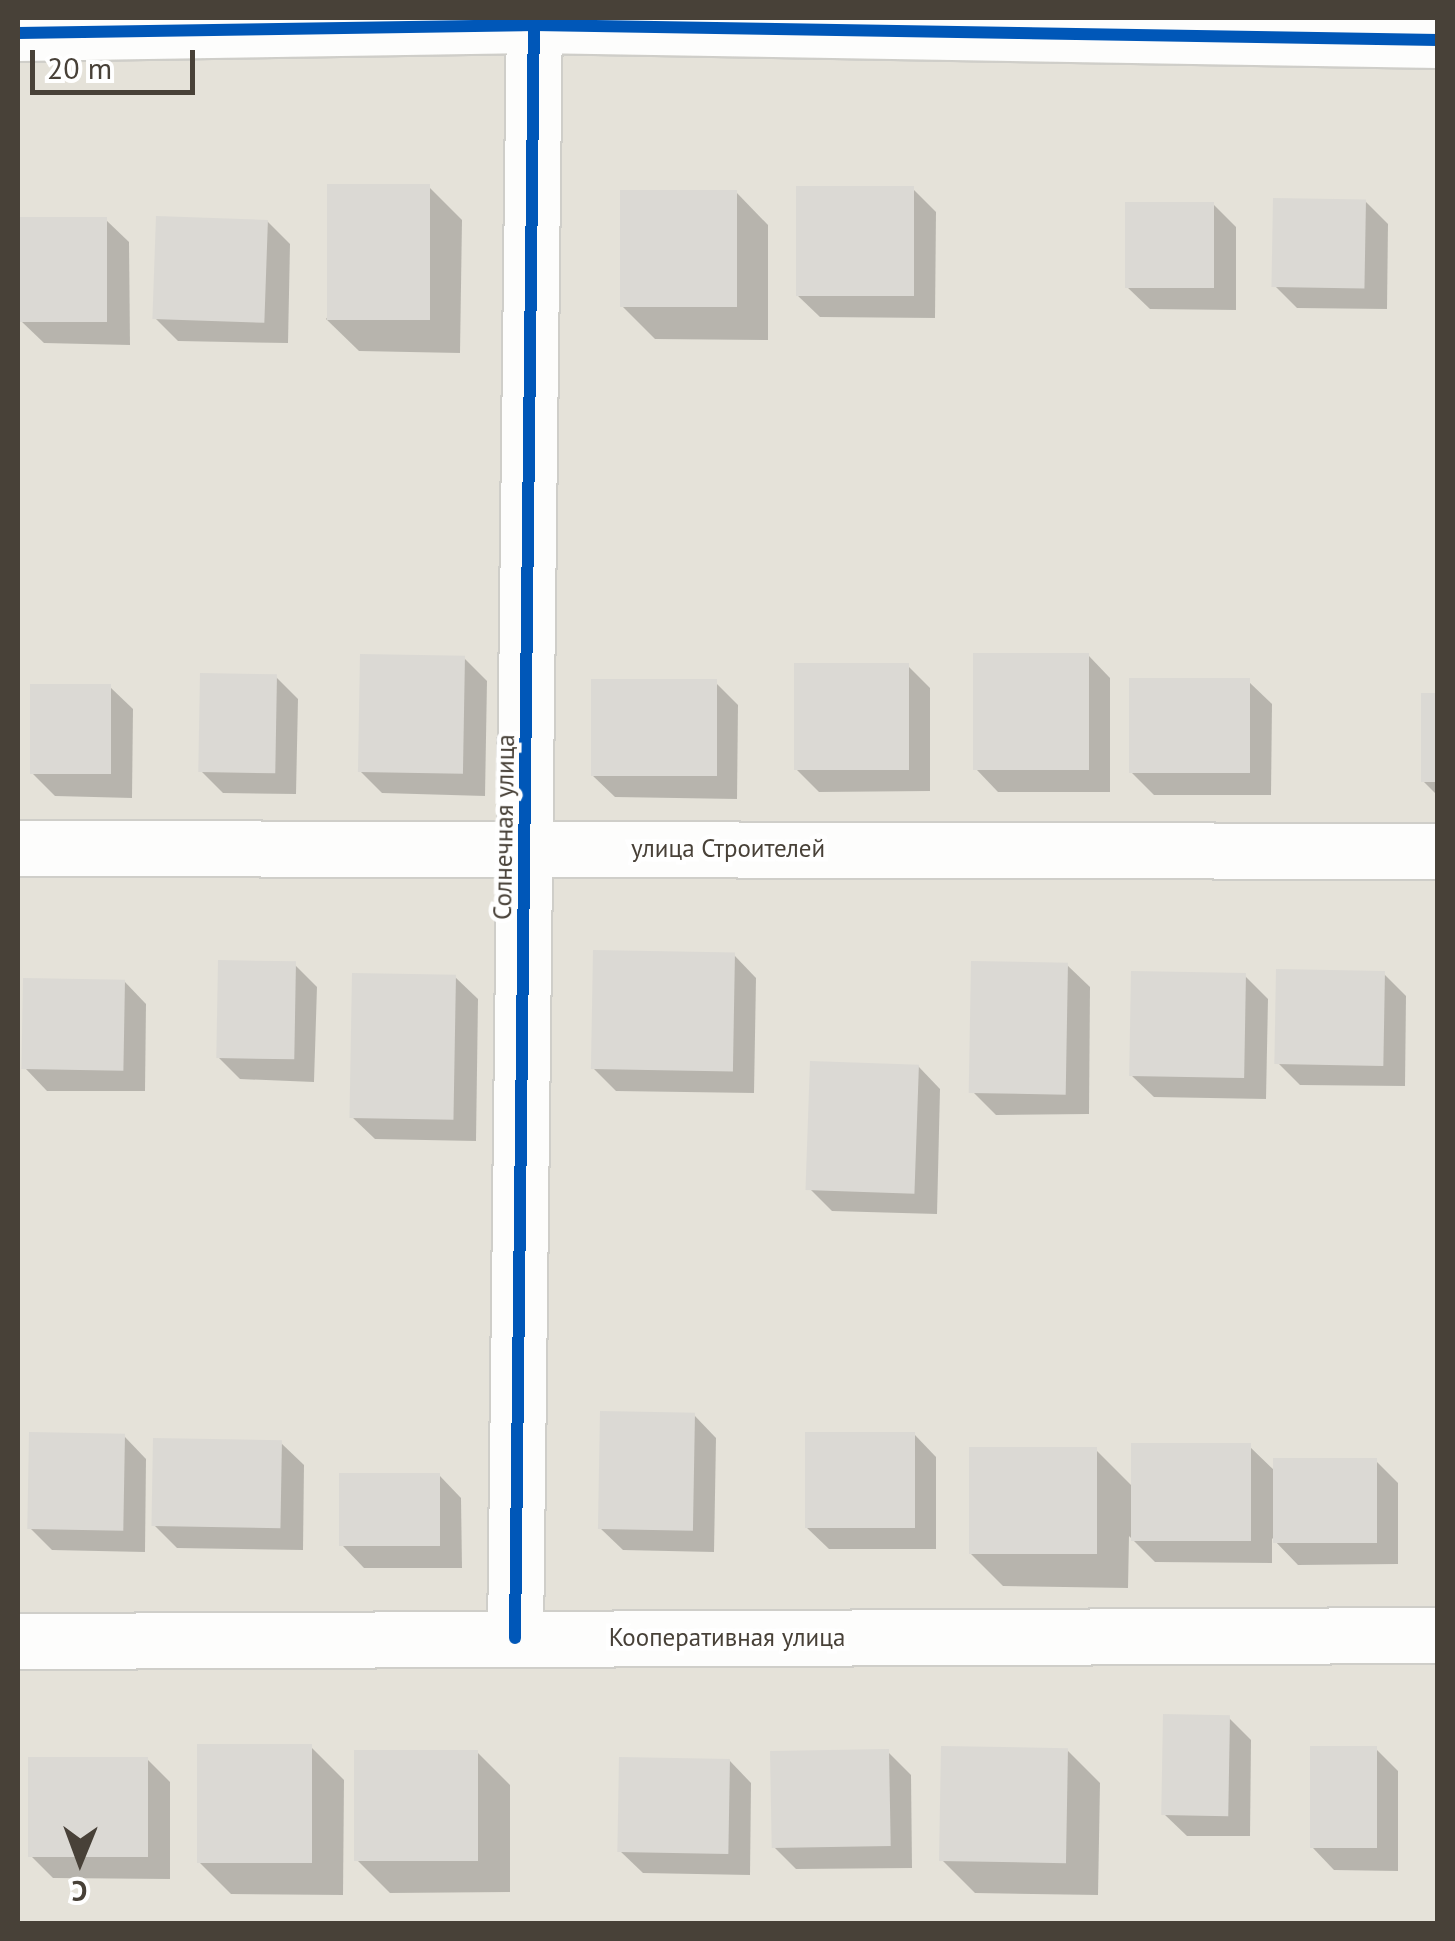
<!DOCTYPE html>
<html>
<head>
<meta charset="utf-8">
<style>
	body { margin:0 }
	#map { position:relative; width:1455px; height:1941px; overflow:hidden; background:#f1f0ec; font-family:"PT Sans",sans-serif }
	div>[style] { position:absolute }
	.residential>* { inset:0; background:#e5e2d9; transform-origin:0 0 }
	.shadow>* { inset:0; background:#0003 }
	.building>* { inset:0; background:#dbd9d4; transform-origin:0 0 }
	.roads { filter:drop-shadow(2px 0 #cfcec9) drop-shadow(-2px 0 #cfcec9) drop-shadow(0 2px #cfcec9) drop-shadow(0 -2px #cfcec9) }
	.minor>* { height:55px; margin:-27.5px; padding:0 27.5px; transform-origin:27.5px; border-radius:27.5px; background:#fdfdfc }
	.cycleway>* { height:12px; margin:-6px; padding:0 6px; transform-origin:6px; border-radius:6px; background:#0057b8 }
	span { translate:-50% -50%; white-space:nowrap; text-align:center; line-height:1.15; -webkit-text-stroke:9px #fff; paint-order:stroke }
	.street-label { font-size:25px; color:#484138 }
	.frame { position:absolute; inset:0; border:20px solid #484138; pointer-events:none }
	.north { position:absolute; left:30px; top:1811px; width:100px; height:100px; -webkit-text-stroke:8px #fff; paint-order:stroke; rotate:181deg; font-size:28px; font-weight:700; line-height:40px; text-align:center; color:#484138 }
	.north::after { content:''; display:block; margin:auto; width:35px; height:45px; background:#484138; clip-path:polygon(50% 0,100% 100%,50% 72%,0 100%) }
	.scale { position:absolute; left:30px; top:50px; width:165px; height:45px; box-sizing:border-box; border:5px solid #484138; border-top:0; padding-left:12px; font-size:30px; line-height:35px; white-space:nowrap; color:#484138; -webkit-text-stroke:8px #fff; paint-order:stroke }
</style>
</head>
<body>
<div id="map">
	<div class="residential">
		<i style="left:18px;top:18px;width:1419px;height:1905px"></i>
	</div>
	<div class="shadow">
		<i style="clip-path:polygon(429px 187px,462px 220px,460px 353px,359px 351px,326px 319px)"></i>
		<i style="clip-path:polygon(913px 189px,936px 212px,935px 318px,820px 317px,797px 295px)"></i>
		<i style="clip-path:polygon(736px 192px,768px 225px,768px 340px,655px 339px,622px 306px)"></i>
		<i style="clip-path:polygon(1365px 201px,1388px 224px,1387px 309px,1297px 308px,1275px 286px)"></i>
		<i style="clip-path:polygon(1213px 204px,1236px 227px,1236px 310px,1150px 309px,1127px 287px)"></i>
		<i style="clip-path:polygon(106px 220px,129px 242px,130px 345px,44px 343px,21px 321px)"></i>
		<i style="clip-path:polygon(267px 221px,290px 244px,288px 343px,178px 341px,155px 318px)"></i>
		<i style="clip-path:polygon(1088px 655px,1110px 678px,1110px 792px,998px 792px,976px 769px)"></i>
		<i style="clip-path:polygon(464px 658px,487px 681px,485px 796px,382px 793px,360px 771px)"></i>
		<i style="clip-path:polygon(908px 666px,930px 688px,930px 791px,819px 792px,796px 769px)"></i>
		<i style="clip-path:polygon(276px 677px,298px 699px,296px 794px,223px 793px,201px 771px)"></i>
		<i style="clip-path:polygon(1249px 682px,1272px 704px,1271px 795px,1154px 795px,1131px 772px)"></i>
		<i style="clip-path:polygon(716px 683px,738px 705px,737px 799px,615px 797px,592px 775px)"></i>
		<i style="clip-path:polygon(110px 687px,133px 709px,132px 798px,55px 796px,32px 773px)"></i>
		<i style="clip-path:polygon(1438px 696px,1438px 796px,1423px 781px)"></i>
		<i style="clip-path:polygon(734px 955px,756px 978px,754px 1093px,616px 1091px,593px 1068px)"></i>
		<i style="clip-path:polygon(295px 965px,317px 987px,314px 1082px,240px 1079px,218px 1057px)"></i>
		<i style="clip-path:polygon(1067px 965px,1090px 987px,1089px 1114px,996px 1115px,973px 1092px)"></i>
		<i style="clip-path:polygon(1384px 974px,1406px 996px,1405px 1086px,1300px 1085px,1277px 1062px)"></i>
		<i style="clip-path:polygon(1245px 976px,1268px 999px,1266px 1099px,1154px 1097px,1131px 1075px)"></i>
		<i style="clip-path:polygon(455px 977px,478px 999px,476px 1141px,375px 1139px,352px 1117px)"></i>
		<i style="clip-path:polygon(124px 981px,146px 1004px,145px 1091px,47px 1091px,25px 1068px)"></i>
		<i style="clip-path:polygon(918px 1066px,940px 1089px,937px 1214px,832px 1211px,810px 1189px)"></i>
		<i style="clip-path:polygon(694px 1415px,716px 1438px,714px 1552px,623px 1550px,600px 1528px)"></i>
		<i style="clip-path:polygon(914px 1434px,936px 1457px,936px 1549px,829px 1549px,806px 1527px)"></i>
		<i style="clip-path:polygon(124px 1436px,146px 1459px,145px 1552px,52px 1550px,30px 1528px)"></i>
		<i style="clip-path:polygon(281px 1443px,304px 1465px,303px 1550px,177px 1548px,154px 1525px)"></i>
		<i style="clip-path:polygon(1249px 1446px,1276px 1472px,1376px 1461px,1398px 1483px,1398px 1564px,1298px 1565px,1272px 1538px,1272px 1563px,1155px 1562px,1129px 1536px,1128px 1588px,1003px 1586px,970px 1553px,1096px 1450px,1133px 1487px)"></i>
		<i style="clip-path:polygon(439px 1475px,461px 1498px,462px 1568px,364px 1568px,342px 1545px)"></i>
		<i style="clip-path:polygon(1229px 1718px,1251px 1740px,1250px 1836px,1187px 1836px,1164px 1814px)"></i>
		<i style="clip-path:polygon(311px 1747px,344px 1780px,343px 1895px,231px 1894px,199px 1862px)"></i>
		<i style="clip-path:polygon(1376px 1749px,1398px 1771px,1398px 1871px,1334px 1870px,1312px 1847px)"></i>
		<i style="clip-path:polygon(1067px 1750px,1100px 1783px,1098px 1895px,975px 1893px,942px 1860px)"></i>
		<i style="clip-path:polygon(477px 1752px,510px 1785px,510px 1892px,390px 1893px,357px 1860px)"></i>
		<i style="clip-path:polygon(888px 1752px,911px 1775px,912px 1868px,796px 1869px,774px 1847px)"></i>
		<i style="clip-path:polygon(147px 1759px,170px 1782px,170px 1879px,53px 1878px,31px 1856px)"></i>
		<i style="clip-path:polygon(729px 1760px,751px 1783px,750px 1875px,643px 1873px,620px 1851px)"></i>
	</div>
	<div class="building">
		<i style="left:327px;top:184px;width:103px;height:136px"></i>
		<i style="left:796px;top:186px;width:118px;height:110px"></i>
		<i style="left:620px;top:190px;width:117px;height:117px"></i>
		<i style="left:1273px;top:198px;width:93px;height:89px;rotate:1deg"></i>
		<i style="left:1125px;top:202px;width:89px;height:86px"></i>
		<i style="left:156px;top:216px;width:112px;height:103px;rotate:2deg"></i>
		<i style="left:20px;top:217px;width:87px;height:105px"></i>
		<i style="left:973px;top:653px;width:116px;height:117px"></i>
		<i style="left:360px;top:654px;width:105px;height:118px;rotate:1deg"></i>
		<i style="left:794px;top:663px;width:115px;height:107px"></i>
		<i style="left:200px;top:673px;width:77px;height:99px;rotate:1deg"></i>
		<i style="left:1129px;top:678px;width:121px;height:95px"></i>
		<i style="left:591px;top:679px;width:126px;height:97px"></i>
		<i style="left:30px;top:684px;width:81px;height:90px"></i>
		<i style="left:1421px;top:693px;width:17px;height:89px"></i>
		<i style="left:593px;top:950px;width:142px;height:119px;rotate:1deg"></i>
		<i style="left:218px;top:960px;width:78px;height:98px;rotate:1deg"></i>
		<i style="left:971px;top:961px;width:97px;height:132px;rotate:1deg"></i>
		<i style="left:1276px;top:969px;width:109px;height:95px;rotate:1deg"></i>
		<i style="left:1131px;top:971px;width:115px;height:105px;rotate:1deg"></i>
		<i style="left:352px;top:973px;width:104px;height:145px;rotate:1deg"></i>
		<i style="left:23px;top:978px;width:102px;height:91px;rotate:1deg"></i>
		<i style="left:810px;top:1061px;width:109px;height:129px;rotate:2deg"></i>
		<i style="left:600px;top:1411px;width:95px;height:118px;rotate:1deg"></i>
		<i style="left:29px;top:1432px;width:96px;height:97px;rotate:1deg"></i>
		<i style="left:805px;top:1432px;width:110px;height:96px"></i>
		<i style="left:153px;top:1438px;width:129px;height:88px;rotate:1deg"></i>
		<i style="left:1131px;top:1443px;width:120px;height:98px"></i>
		<i style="left:969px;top:1447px;width:128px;height:107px"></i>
		<i style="left:1273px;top:1458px;width:104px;height:85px"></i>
		<i style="left:339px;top:1473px;width:101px;height:73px"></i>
		<i style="left:1163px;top:1714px;width:67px;height:101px;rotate:1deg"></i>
		<i style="left:197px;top:1744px;width:115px;height:119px"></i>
		<i style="left:941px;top:1746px;width:127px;height:115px;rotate:1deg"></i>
		<i style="left:1310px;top:1746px;width:67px;height:102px"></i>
		<i style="left:889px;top:1749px;width:97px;height:119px;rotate:89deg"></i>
		<i style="left:354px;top:1750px;width:124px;height:111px"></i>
		<i style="left:28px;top:1757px;width:120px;height:100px"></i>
		<i style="left:619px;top:1757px;width:111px;height:95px;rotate:1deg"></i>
	</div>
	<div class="roads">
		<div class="minor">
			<i style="left:18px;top:33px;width:516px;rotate:-0.89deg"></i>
			<i style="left:534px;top:25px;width:904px;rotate:0.95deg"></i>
			<i style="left:18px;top:848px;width:1420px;rotate:0.12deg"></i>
			<i style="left:515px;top:1638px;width:1620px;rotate:-89.33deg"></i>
			<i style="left:18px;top:1641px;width:1420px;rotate:-0.24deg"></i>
		</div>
	</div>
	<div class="cycleway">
		<i style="left:18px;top:33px;width:516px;rotate:-0.89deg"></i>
		<i style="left:534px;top:25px;width:904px;rotate:0.95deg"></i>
		<i style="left:515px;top:1638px;width:1620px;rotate:-89.33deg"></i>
	</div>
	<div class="street-label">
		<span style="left:504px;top:827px;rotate:-89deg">Солнечная улица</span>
		<span style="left:728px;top:848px">улица Строителей</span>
		<span style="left:727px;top:1637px">Кооперативная улица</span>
	</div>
	<div class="frame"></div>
	<div class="north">С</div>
	<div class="scale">20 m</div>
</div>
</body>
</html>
